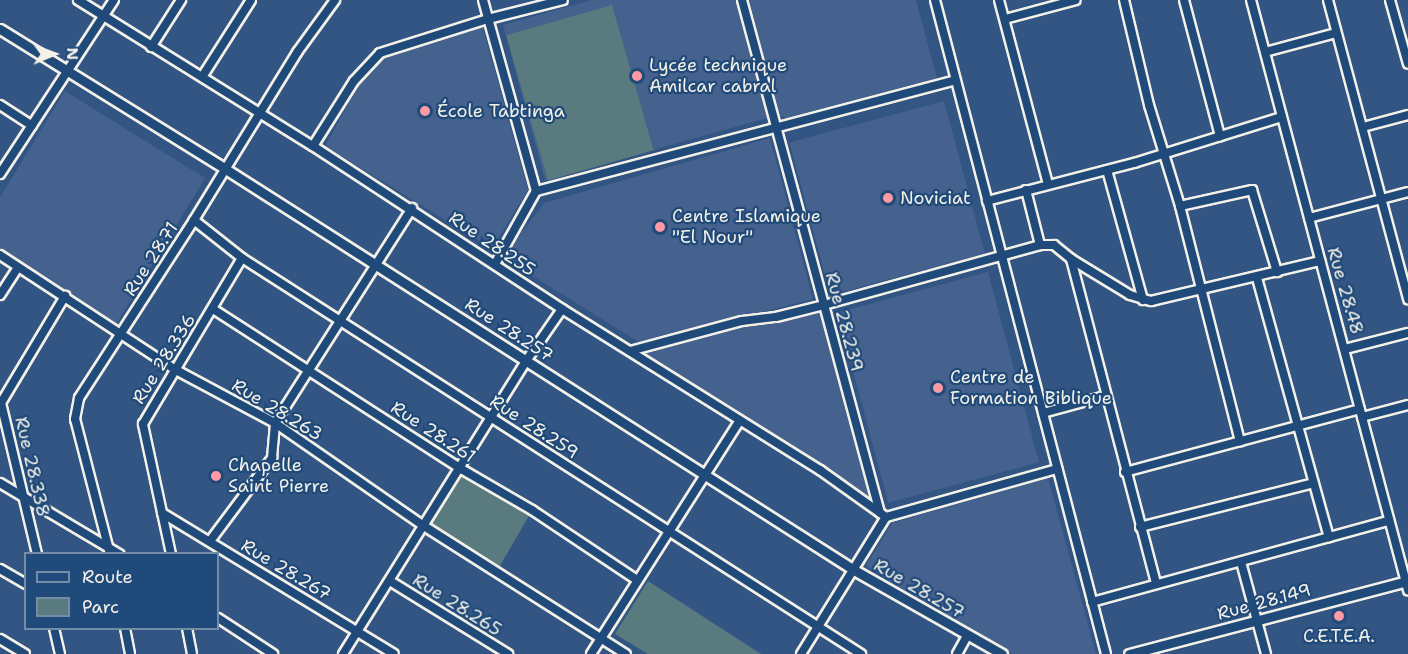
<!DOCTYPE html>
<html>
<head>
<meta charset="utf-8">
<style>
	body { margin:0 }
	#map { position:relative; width:1408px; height:654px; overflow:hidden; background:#325584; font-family:"Shantell Sans",sans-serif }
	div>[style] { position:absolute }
	.built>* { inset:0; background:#45618e; transform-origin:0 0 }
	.green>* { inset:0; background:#597a7e; transform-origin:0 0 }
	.roads { filter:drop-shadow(2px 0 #f4f1e8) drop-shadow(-2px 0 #f4f1e8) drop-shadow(0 2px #f4f1e8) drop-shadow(0 -2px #f4f1e8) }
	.minor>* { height:8px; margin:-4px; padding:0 4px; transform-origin:4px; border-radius:4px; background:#1f4a7a }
	.tertiary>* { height:9px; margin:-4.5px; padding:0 4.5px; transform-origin:4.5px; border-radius:4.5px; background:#1f4a7a }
	.dots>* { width:16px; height:16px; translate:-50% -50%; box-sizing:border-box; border:3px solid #1f4a7a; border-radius:50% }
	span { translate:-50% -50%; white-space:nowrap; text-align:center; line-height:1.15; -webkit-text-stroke:4.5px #1f4a7a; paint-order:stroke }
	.poi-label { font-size:18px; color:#f4f1e8 }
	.left { translate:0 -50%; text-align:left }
	.street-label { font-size:18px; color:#f4f1e8 }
	.legend { position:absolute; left:24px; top:552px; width:195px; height:78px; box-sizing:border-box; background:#1f4a7a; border:2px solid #748da6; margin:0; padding:8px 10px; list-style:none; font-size:18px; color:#f4f1e8 }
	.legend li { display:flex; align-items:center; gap:12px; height:30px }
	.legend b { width:30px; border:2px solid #748da6 }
	.north { position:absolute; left:24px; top:24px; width:60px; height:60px; -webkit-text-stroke:4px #1f4a7a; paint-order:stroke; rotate:89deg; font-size:16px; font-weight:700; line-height:24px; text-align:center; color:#f4f1e8 }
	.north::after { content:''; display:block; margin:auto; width:21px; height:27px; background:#f4f1e8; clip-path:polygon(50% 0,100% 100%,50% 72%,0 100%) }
</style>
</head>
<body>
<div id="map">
	<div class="built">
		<i style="clip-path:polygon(592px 0,736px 0,768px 118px,545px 180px,503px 25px)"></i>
		<i style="clip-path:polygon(747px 0,916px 0,937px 78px,786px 118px,778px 115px)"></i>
		<i style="clip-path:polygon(482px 25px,528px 190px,492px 249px,325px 146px,364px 76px,378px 62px,392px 53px)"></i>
		<i style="clip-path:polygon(65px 91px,205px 178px,115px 326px,0 255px,0 197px)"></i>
		<i style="left:944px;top:101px;width:158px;height:160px;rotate:75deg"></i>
		<i style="clip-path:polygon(770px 138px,813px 299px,640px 343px,509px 261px,507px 252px,544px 203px)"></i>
		<i style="left:988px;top:272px;width:197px;height:156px;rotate:75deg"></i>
		<i style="clip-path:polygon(820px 308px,872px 499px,642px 351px)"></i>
		<i style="clip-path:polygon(1048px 478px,1096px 654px,1014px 654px,987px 641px,866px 566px,892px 523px)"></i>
	</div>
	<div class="green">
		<i style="left:612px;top:5px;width:151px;height:110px;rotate:74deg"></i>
		<i style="left:463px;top:470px;width:80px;height:65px;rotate:30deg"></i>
		<i style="clip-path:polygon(648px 581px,761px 654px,648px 654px,615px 634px)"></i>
	</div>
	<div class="roads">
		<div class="minor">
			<i style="left:78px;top:0;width:277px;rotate:31.9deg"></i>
			<i style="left:313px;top:146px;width:298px;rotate:33.2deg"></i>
			<i style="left:562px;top:309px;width:304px;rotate:32deg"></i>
			<i style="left:820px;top:470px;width:81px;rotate:35.5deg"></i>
			<i style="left:483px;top:0;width:198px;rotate:74.5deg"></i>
			<i style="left:536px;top:191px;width:84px;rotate:119.3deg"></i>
			<i style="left:742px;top:0;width:531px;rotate:74.94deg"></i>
			<i style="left:935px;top:0;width:676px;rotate:75.35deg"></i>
			<i style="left:999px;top:0;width:190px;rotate:75.1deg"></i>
			<i style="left:1124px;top:0;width:108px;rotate:76.6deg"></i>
			<i style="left:1149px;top:105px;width:106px;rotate:72.9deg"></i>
			<i style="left:1180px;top:206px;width:243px;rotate:75.7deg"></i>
			<i style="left:1184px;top:0;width:141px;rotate:75.2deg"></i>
			<i style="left:1251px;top:0;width:611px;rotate:75.1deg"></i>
			<i style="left:1328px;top:0;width:310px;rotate:75deg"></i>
			<i style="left:1390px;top:0;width:66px;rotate:74.3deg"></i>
			<i style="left:1005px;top:19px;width:73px;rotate:-15deg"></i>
			<i style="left:151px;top:47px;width:56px;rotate:-57.4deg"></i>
			<i style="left:1265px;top:52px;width:73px;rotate:-15deg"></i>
			<i style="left:202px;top:77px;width:91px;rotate:-57.5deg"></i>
			<i style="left:0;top:105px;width:38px;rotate:33deg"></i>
			<i style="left:1363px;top:127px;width:47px;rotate:-14.9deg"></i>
			<i style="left:313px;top:146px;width:77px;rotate:-57.8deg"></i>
			<i style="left:354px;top:81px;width:38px;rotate:-47deg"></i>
			<i style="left:380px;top:53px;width:113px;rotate:-17.5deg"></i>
			<i style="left:488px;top:19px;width:77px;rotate:-14.2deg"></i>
			<i style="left:1107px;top:170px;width:135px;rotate:74.5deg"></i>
			<i style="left:0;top:174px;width:208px;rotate:-56.8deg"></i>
			<i style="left:1026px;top:190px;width:57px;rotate:75.7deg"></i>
			<i style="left:536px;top:191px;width:433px;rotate:-14.8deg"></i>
			<i style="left:987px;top:201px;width:152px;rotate:-14.5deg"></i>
			<i style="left:1134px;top:163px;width:155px;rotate:-17.3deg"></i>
			<i style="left:1180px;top:206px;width:74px;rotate:-12.5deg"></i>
			<i style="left:1252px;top:190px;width:86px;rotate:73deg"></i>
			<i style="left:1309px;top:218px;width:102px;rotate:-14.7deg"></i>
			<i style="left:194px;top:220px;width:61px;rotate:38.4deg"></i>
			<i style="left:242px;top:258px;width:735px;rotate:32.61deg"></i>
			<i style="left:0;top:255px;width:210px;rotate:33.2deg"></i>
			<i style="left:176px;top:370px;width:112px;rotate:28.2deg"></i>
			<i style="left:275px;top:423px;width:181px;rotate:34.7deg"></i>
			<i style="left:424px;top:526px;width:239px;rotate:32.4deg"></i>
			<i style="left:1071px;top:259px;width:69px;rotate:31.4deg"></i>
			<i style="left:1130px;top:295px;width:22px;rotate:16deg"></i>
			<i style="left:1151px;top:301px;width:174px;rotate:-13.3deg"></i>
			<i style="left:1257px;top:278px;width:269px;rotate:74.5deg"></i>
			<i style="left:0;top:295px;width:33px;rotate:-57deg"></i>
			<i style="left:213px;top:309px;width:297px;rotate:32.8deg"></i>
			<i style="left:463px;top:470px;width:80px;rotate:30.1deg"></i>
			<i style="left:532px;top:510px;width:126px;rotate:33.7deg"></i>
			<i style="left:1345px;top:349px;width:65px;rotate:-14.3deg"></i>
			<i style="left:630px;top:351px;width:116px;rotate:-15deg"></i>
			<i style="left:742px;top:321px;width:34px;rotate:-7deg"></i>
			<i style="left:776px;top:317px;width:49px;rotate:-14deg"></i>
			<i style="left:824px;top:305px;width:224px;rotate:-15.5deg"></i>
			<i style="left:1040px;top:245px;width:14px"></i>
			<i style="left:1054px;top:245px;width:22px;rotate:39deg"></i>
			<i style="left:1071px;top:259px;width:336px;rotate:75.3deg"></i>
			<i style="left:1043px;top:413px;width:64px;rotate:-15.3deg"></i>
			<i style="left:1362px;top:417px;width:48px;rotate:-14.6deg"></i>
			<i style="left:1125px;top:472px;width:243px;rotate:-15deg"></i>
			<i style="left:0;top:483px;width:139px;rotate:30.8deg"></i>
			<i style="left:162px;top:513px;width:271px;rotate:31.3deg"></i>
			<i style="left:1140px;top:527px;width:179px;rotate:-14.2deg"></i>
			<i style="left:210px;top:541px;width:104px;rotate:-53.2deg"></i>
			<i style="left:272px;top:458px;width:35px;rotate:-85deg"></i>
			<i style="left:275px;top:423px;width:255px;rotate:-57.5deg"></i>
			<i style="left:37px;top:554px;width:155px;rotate:-103.4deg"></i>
			<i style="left:1px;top:403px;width:125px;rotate:-59.1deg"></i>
			<i style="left:110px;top:554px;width:139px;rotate:-104.5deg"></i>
			<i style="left:75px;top:419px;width:21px;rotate:-79deg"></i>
			<i style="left:79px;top:398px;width:212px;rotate:-57.1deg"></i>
			<i style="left:194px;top:220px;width:198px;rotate:-58.4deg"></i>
			<i style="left:298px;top:51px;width:63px;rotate:-54deg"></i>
			<i style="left:171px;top:554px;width:133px;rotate:-102.2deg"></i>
			<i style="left:143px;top:424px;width:193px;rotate:-59.2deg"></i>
			<i style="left:1241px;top:562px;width:95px;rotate:74.8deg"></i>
			<i style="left:0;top:569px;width:30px;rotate:30deg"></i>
			<i style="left:390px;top:581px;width:139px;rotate:31.7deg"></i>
			<i style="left:1092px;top:602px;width:308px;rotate:-15.3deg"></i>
			<i style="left:218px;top:618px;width:66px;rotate:33.2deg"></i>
			<i style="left:54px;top:628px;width:27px;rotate:77deg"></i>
			<i style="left:125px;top:628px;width:26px;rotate:79deg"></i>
			<i style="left:187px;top:628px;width:26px;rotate:79deg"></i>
			<i style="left:0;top:639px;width:29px;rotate:31deg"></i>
			<i style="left:343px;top:654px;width:345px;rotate:-58deg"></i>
			<i style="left:526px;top:361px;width:63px;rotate:-55.3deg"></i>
			<i style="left:591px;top:654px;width:277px;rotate:-57.5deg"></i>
			<i style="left:801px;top:654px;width:161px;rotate:-58.2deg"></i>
			<i style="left:886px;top:517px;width:178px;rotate:-15.7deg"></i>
			<i style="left:957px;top:654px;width:21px;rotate:-61deg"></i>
		</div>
		<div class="tertiary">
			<i style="left:0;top:29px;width:264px;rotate:31.8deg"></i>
			<i style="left:224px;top:168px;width:747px;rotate:32.54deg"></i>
			<i style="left:854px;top:570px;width:170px;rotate:29.6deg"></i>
			<i style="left:1129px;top:654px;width:288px;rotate:-14.7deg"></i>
		</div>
	</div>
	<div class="dots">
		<i style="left:637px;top:76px;background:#ff9aa2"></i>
		<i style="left:425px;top:111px;background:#ff9aa2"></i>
		<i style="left:888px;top:198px;background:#ff9aa2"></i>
		<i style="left:660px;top:227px;background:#ff9aa2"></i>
		<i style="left:938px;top:388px;background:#ff9aa2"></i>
		<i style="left:216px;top:476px;background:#ff9aa2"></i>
		<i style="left:1339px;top:616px;background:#ff9aa2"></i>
	</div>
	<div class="poi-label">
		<span class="left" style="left:649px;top:76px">Lycée technique<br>Amilcar cabral</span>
		<span class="left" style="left:437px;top:111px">École Tabtinga</span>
		<span class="left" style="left:900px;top:198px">Noviciat</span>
		<span class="left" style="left:672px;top:227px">Centre Islamique<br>"El Nour"</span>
		<span class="left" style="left:950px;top:388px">Centre de<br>Formation Biblique</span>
		<span class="left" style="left:228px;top:476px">Chapelle<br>Saint Pierre</span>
		<span style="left:1339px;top:636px">C.E.T.E.A.</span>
	</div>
	<div class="street-label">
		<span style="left:492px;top:244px;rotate:34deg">Rue 28.255</span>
		<span style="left:151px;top:259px;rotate:-57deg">Rue 28.71</span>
		<span style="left:1345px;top:291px;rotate:74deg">Rue 28.48</span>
		<span style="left:844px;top:322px;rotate:75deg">Rue 28.239</span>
		<span style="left:509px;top:330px;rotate:33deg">Rue 28.257</span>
		<span style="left:164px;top:359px;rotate:-58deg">Rue 28.336</span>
		<span style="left:277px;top:410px;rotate:31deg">Rue 28.263</span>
		<span style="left:534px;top:427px;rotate:33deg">Rue 28.259</span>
		<span style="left:433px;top:432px;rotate:33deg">Rue 28.261</span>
		<span style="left:32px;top:467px;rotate:77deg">Rue 28.338</span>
		<span style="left:286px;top:570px;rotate:31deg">Rue 28.267</span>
		<span style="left:919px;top:589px;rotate:30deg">Rue 28.257</span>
		<span style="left:1264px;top:602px;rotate:-15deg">Rue 28.149</span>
		<span style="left:457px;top:605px;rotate:32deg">Rue 28.265</span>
	</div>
	<ul class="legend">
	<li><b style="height:8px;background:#1f4a7a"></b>Route</li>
	<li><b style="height:16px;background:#597a7e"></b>Parc</li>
	</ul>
	<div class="north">N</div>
</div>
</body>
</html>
